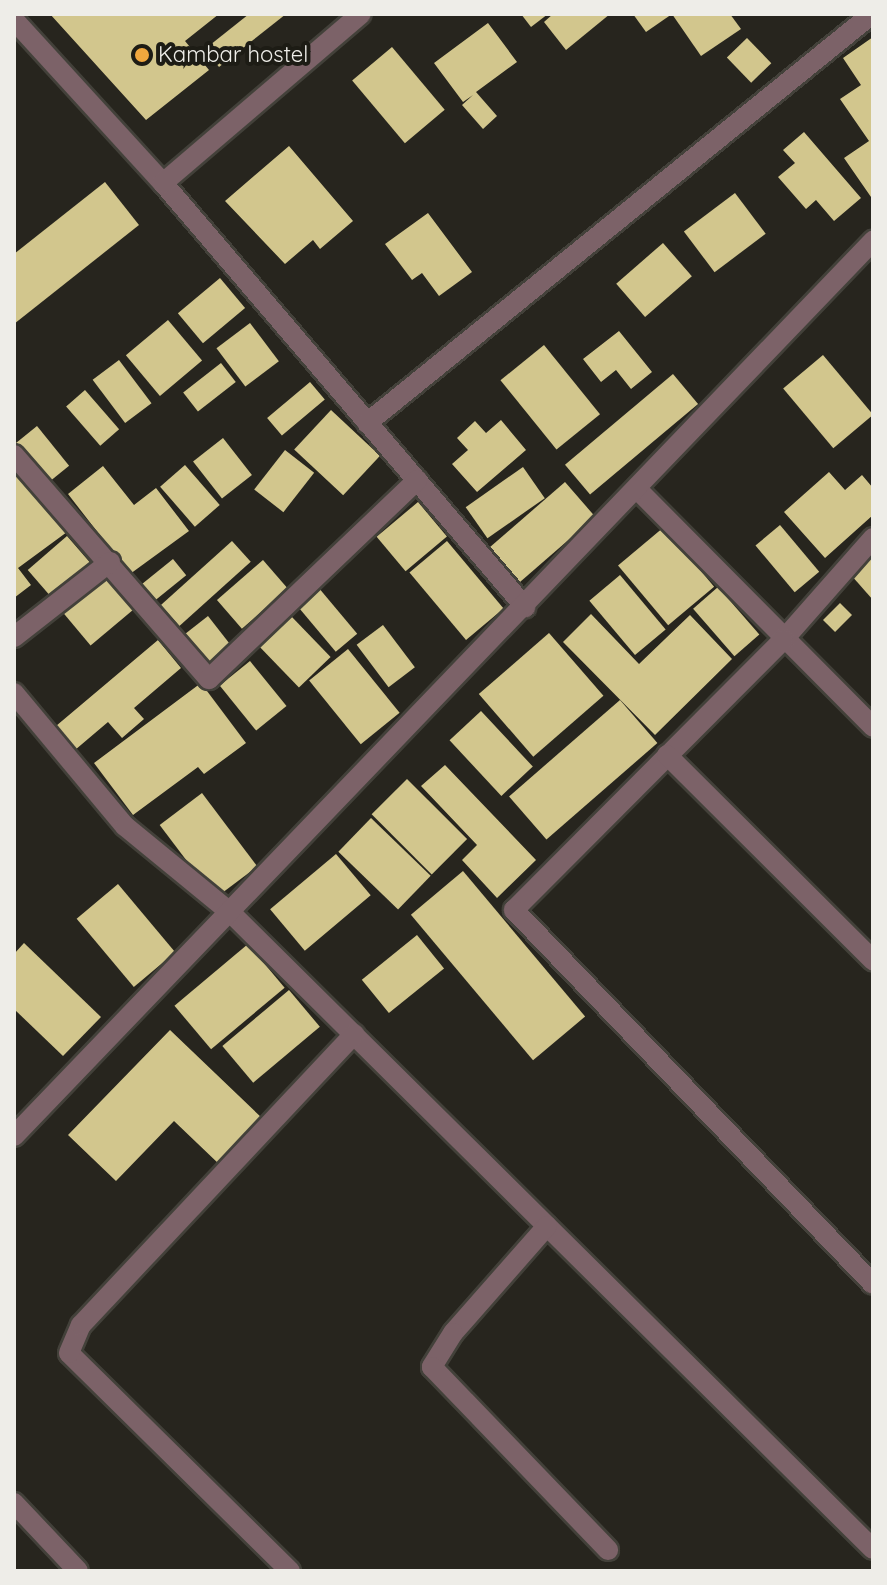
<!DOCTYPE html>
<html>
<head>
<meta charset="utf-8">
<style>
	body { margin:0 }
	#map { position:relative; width:887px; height:1585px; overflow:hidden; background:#27251e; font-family:Quicksand,sans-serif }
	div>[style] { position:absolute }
	.building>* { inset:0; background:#d2c68d; transform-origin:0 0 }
	.roads { filter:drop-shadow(2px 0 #43413a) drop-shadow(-2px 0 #43413a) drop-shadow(0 2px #43413a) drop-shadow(0 -2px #43413a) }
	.minor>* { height:20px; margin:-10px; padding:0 10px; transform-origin:10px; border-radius:10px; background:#7c6268 }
	.dots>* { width:22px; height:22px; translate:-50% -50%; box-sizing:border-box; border:4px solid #1d1c15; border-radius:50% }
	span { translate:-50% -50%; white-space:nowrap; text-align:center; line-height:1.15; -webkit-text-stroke:8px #1d1c15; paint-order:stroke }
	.poi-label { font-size:22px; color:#eeede8 }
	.left { translate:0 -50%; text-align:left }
	.frame { position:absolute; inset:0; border:16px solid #eeede8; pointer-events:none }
</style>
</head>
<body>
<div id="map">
	<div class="building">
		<i style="clip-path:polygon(50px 14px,219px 14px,185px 41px,209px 70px,146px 120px)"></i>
		<i style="clip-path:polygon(249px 14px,286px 14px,219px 67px,205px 49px)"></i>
		<i style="clip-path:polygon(521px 14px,548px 14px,531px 27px)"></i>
		<i style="clip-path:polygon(553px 14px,610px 14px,566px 50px,544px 22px)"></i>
		<i style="clip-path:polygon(633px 14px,672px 14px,646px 32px)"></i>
		<i style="clip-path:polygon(672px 14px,730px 14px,741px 29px,701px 56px)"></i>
		<i style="clip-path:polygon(488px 23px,517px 62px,476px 92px,497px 116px,483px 129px,462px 105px,473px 95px,463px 102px,434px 63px)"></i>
		<i style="clip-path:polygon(873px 37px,873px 195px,871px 197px,844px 158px,869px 141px,840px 99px,861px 85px,843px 58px)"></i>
		<i style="left:747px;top:38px;width:35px;height:28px;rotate:46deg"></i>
		<i style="left:392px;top:47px;width:82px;height:52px;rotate:50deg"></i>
		<i style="clip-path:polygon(804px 132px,861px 198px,834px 221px,816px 200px,806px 209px,778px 177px,795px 163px,783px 150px)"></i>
		<i style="clip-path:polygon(289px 146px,353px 221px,320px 249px,313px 240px,285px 264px,225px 201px)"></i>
		<i style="clip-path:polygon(105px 182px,139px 225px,14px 324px,14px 254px)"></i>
		<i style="left:735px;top:193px;width:51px;height:64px;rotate:53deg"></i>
		<i style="clip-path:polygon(428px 213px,472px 272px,439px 296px,422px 273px,412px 280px,385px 244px)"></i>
		<i style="left:663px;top:243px;width:44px;height:62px;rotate:49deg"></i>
		<i style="left:220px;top:278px;width:39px;height:55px;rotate:50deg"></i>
		<i style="left:168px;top:320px;width:53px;height:55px;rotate:50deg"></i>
		<i style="left:250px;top:323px;width:48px;height:42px;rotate:53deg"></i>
		<i style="clip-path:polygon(619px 331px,652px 372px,631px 389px,616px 370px,601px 382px,583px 359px)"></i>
		<i style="left:544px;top:345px;width:89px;height:56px;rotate:51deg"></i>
		<i style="left:823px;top:355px;width:78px;height:52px;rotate:50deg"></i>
		<i style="left:119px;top:360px;width:54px;height:33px;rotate:53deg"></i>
		<i style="left:221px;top:363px;width:24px;height:48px;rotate:52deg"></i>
		<i style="left:673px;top:374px;width:39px;height:141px;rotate:50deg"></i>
		<i style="left:310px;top:382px;width:23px;height:56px;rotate:50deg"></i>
		<i style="left:85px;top:390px;width:52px;height:25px;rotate:49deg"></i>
		<i style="left:331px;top:410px;width:67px;height:54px;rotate:43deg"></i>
		<i style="clip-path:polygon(501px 420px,526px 450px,477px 492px,452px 464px,468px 450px,457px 438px,475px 421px,486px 433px)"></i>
		<i style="left:37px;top:426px;width:51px;height:27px;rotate:51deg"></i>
		<i style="left:223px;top:438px;width:47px;height:38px;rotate:52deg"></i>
		<i style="left:285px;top:450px;width:37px;height:50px;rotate:38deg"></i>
		<i style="left:185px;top:465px;width:53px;height:33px;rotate:49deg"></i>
		<i style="clip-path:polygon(103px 466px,134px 505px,156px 488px,189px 531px,130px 574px,68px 494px)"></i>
		<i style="left:523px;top:467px;width:38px;height:70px;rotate:55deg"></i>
		<i style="clip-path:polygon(20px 469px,67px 532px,18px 568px,31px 585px,14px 598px,14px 474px)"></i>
		<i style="clip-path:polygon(829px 472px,845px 490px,862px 475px,873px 488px,873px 515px,825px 558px,784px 512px)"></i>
		<i style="left:565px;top:482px;width:46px;height:100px;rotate:49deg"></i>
		<i style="left:418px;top:502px;width:45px;height:54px;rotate:50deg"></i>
		<i style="left:780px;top:525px;width:61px;height:32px;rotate:50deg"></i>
		<i style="left:664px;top:527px;width:78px;height:60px;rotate:50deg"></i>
		<i style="left:67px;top:536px;width:37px;height:52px;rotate:49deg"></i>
		<i style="left:232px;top:541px;width:28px;height:96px;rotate:48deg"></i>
		<i style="left:447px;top:541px;width:88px;height:49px;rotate:50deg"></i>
		<i style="clip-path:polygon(873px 556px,873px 600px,851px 575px)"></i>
		<i style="left:173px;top:559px;width:21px;height:41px;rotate:51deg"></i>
		<i style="left:263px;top:560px;width:38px;height:61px;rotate:49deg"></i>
		<i style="left:620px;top:575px;width:71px;height:40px;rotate:50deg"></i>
		<i style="left:108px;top:576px;width:42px;height:58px;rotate:50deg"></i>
		<i style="left:318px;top:587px;width:61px;height:28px;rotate:50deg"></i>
		<i style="left:718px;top:587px;width:63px;height:33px;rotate:49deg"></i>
		<i style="left:840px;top:603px;width:17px;height:24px;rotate:45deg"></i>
		<i style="clip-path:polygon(591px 614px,639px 664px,690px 615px,732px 659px,655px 735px,563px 642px)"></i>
		<i style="left:208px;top:616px;width:39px;height:32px;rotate:52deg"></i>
		<i style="left:291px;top:616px;width:57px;height:44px;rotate:46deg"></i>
		<i style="left:383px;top:625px;width:53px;height:33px;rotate:53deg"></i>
		<i style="left:549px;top:633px;width:83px;height:93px;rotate:49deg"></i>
		<i style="clip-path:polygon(158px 640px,181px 668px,134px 708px,144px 719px,122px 738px,108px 722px,75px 750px,56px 726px)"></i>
		<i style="left:348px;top:649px;width:82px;height:50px;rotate:51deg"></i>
		<i style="left:250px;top:661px;width:58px;height:39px;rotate:51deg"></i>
		<i style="clip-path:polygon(201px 683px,246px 743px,204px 774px,198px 767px,133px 815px,94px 763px)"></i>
		<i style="left:620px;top:700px;width:57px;height:147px;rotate:49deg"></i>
		<i style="left:481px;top:711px;width:76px;height:43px;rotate:47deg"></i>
		<i style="clip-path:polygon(445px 765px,536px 860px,497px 898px,462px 860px,477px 845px,421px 786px)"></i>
		<i style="left:407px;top:779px;width:85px;height:50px;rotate:45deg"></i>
		<i style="left:202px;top:793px;width:92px;height:53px;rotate:53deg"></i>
		<i style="left:371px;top:818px;width:83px;height:47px;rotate:44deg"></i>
		<i style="left:336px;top:854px;width:54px;height:86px;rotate:50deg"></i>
		<i style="left:463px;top:871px;width:190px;height:68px;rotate:50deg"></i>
		<i style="left:118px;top:884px;width:89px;height:54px;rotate:50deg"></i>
		<i style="left:417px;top:935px;width:43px;height:71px;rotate:51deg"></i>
		<i style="clip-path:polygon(24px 943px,101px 1017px,63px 1056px,14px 1009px,14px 954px)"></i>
		<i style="left:248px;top:944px;width:57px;height:96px;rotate:50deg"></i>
		<i style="left:289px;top:990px;width:48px;height:87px;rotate:50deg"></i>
		<i style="clip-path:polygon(170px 1030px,263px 1119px,220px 1165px,174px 1121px,116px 1181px,68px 1135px)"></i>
	</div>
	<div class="roads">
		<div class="minor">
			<i style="left:14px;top:20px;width:221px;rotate:47.6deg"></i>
			<i style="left:163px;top:183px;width:558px;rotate:49.51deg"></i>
			<i style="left:163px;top:183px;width:260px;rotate:-40.5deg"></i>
			<i style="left:367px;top:423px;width:650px;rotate:-39deg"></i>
			<i style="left:14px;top:455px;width:297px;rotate:49deg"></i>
			<i style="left:209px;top:679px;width:288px;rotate:-43.7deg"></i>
			<i style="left:637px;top:489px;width:335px;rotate:45.2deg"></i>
			<i style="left:873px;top:538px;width:136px;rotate:131.4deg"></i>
			<i style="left:783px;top:640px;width:381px;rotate:134.9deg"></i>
			<i style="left:514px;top:910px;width:518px;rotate:46.17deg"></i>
			<i style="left:14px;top:637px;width:122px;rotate:-38deg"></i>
			<i style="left:14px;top:693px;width:173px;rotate:50.2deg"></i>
			<i style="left:125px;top:826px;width:139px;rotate:39.4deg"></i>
			<i style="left:232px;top:914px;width:902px;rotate:44.73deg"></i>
			<i style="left:667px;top:755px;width:291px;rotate:44.9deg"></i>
			<i style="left:14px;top:1136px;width:1241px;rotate:-46.18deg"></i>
			<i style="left:547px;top:1226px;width:142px;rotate:131.3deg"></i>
			<i style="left:453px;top:1333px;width:40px;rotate:122deg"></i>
			<i style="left:432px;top:1367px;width:254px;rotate:46.1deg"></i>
			<i style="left:14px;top:1503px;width:93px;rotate:46.7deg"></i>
			<i style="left:290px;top:1571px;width:310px;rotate:-135.4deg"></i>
			<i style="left:69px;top:1353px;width:30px;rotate:-67deg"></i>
			<i style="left:81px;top:1325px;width:399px;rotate:-46.8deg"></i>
		</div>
	</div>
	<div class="dots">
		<i style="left:142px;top:55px;background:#f0a73e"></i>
	</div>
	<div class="poi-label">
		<span class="left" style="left:158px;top:55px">Kambar hostel</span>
	</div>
	<div class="frame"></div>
</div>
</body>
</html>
